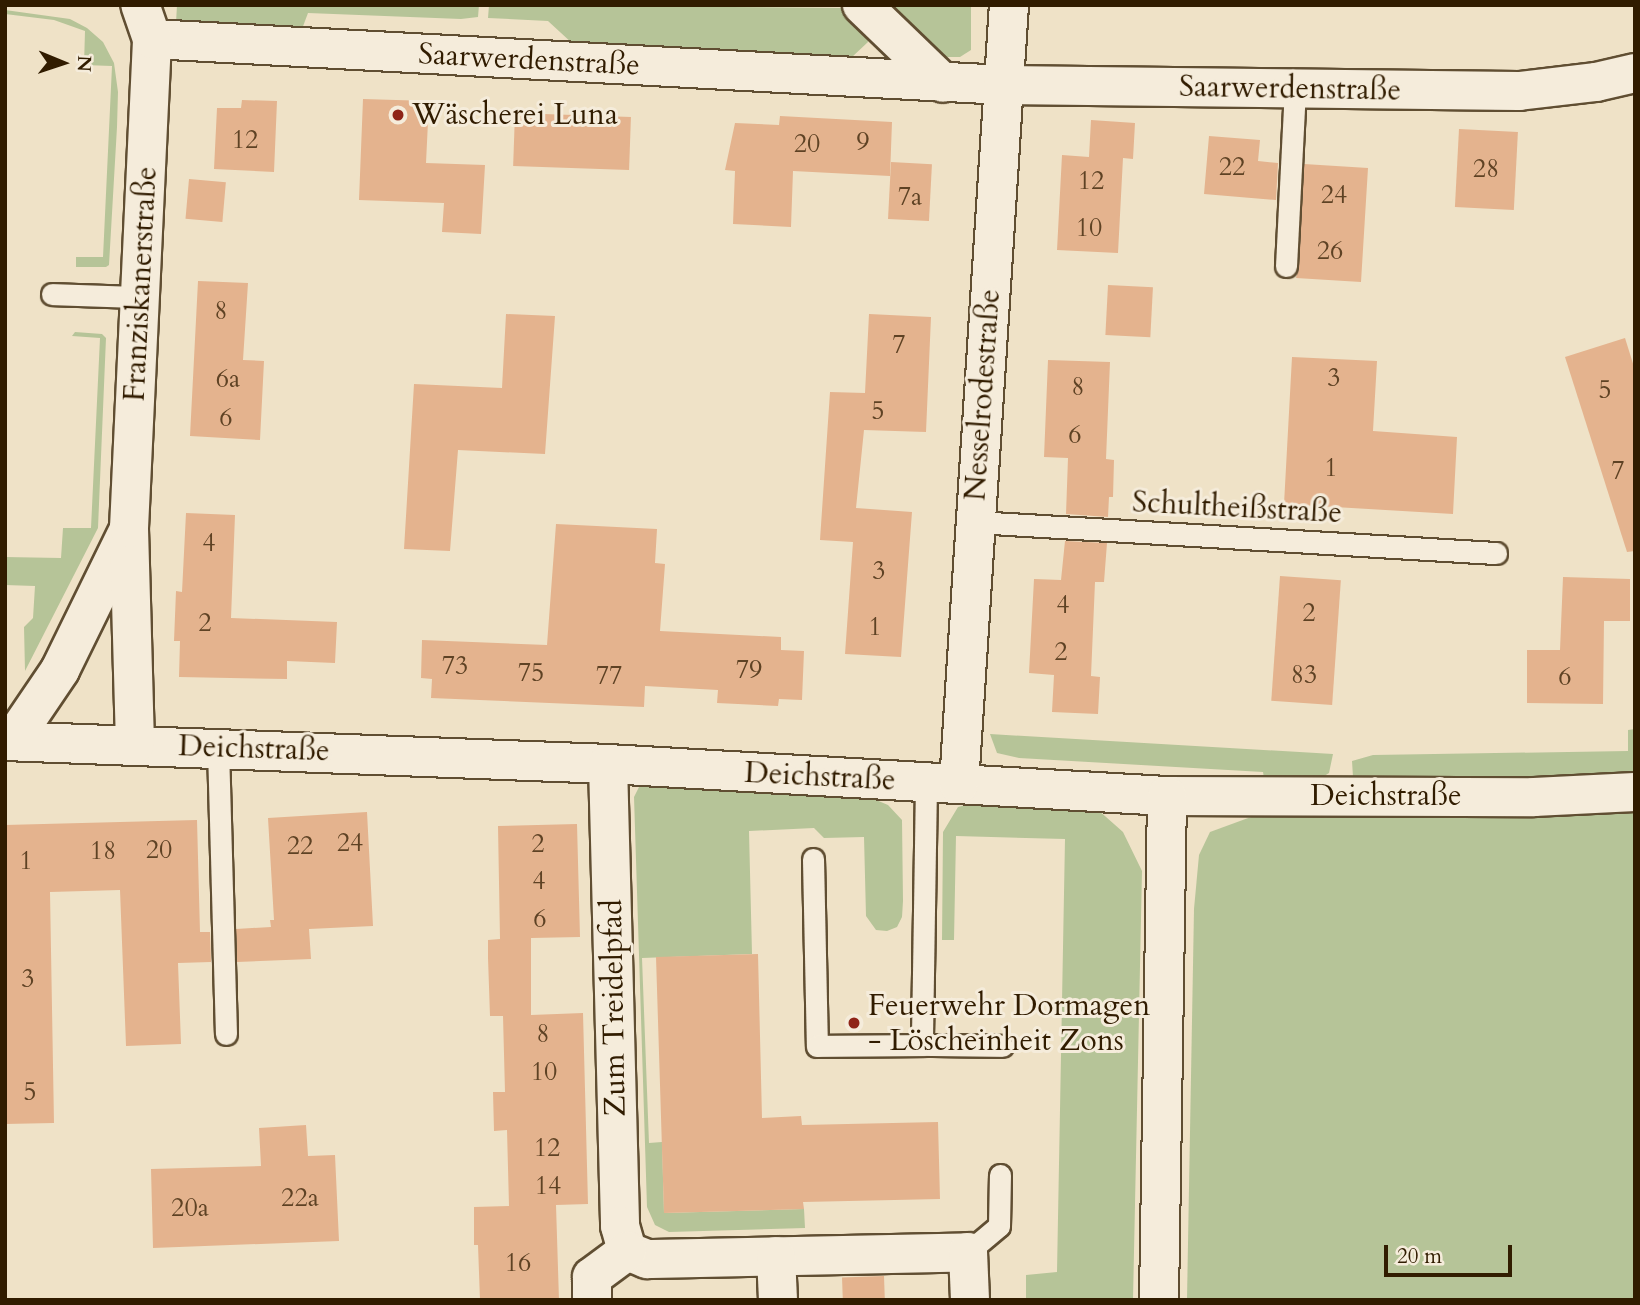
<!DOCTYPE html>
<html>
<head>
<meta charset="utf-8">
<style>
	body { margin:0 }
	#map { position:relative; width:1640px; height:1305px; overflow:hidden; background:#efe2c7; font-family:Cardo,serif }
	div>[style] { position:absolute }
	.green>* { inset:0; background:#b6c498 }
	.building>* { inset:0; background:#e4b38e; transform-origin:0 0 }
	.roads { filter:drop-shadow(2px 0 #604e32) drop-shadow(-2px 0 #604e32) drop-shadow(0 2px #604e32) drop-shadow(0 -2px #604e32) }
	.lane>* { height:21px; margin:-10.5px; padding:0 10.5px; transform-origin:10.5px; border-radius:10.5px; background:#f5ecdb }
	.street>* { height:38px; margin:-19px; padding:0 19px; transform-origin:19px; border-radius:19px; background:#f5ecdb }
	.dots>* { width:19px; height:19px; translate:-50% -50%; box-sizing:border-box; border:4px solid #f5ecdb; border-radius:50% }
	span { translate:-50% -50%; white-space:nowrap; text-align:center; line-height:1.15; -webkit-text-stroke:6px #f5ecdb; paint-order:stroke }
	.number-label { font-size:26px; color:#5e4224 }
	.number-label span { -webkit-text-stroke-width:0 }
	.street-label { font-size:30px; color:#311c00 }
	.poi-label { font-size:30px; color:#311c00 }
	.left { translate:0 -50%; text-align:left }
	.frame { position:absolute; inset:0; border:7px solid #311c00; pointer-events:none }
	.north { position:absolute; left:28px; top:28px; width:70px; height:70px; -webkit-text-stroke:5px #f5ecdb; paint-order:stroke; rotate:92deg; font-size:19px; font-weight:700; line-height:28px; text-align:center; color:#311c00 }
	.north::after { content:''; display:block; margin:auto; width:24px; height:32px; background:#311c00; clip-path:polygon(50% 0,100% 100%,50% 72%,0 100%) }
	.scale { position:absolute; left:1384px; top:1245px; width:128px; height:32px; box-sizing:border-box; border:4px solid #311c00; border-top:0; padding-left:9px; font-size:21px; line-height:24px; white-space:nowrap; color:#311c00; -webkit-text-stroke:5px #f5ecdb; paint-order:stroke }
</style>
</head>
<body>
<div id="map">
	<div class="green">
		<i style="clip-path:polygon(177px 5px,479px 5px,478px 17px,461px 19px,308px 13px,302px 29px,176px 23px)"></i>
		<i style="clip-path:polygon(489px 5px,845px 8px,864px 21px,868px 42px,852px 57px,830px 57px,573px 44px,548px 21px,488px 18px)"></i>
		<i style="clip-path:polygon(894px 5px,971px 5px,971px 50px,960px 57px,936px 57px,890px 13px)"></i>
		<i style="clip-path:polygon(5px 10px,70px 19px,87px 28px,103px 42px,114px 63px,118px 92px,117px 127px,109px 265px,106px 267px,76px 267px,76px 257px,103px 257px,112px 66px,84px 65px,85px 31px,54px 20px,5px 14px)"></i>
		<i style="clip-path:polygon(75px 332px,102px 334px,106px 338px,98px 528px,25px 671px,24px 627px,33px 618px,35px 586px,5px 585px,5px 557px,61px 558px,63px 528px,91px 528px,100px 338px,72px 336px)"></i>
		<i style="clip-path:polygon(1635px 729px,1635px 776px,1362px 780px,1353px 777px,1352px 761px,1373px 755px,1628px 751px,1628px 730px)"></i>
		<i style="clip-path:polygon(990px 734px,1333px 754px,1329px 773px,1318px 780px,1264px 778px,1263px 772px,1019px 758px,997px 753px)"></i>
		<i style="clip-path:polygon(648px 785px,869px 797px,888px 805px,902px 820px,903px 901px,902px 917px,897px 927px,887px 931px,876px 930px,866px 916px,864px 837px,824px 838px,814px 828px,749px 831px,752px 954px,642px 958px,649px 1143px,662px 1142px,664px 1213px,804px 1209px,805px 1228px,669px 1232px,655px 1225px,647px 1207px,634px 797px,639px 787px)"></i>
		<i style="clip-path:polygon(969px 804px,1097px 809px,1123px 832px,1142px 871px,1133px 1300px,1026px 1300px,1026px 1275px,1057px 1272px,1065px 839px,956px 836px,954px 940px,942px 940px,943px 832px,958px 807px)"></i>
		<i style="clip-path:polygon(1635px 806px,1635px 1300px,1187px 1300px,1194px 909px,1199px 855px,1210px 832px,1270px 810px)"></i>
	</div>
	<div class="building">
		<i style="clip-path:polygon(363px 99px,429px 101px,426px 163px,485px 165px,481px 234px,442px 232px,444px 203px,359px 200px)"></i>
		<i style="clip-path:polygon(242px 100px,277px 101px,274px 172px,214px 169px,217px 108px,241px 108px)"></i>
		<i style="left:515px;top:113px;width:116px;height:53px;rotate:2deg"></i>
		<i style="clip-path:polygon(780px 116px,892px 122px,890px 176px,793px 171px,791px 227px,733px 224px,735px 171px,725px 170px,735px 123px,779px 125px)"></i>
		<i style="clip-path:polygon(1091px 120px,1135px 123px,1133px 159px,1123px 158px,1118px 253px,1057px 250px,1062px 155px,1089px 157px)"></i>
		<i style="left:1459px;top:129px;width:59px;height:78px;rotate:3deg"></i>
		<i style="clip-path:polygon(1209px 136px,1260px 140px,1258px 161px,1278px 163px,1276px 200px,1204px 194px)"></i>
		<i style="left:891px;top:162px;width:41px;height:57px;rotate:3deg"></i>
		<i style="clip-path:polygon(1304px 164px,1368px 168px,1361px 282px,1296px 278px,1299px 267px)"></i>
		<i style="left:189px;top:179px;width:37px;height:40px;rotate:5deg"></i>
		<i style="clip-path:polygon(198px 281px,248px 283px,243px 360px,264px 361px,260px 440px,190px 436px)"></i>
		<i style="left:1108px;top:285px;width:45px;height:50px;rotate:3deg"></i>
		<i style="clip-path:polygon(506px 314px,555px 316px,545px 454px,458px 450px,450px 551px,404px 549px,414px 384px,502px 388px)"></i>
		<i style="clip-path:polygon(869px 314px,931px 317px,926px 432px,864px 430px,856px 508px,912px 512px,901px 657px,845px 654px,853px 542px,820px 540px,830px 392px,865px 393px)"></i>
		<i style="clip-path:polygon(1625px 338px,1635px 370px,1635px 551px,1627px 552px,1565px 357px)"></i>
		<i style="clip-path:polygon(1292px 357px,1377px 361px,1373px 431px,1457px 437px,1453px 514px,1284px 504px)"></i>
		<i style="clip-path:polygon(1048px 360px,1110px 362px,1106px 459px,1114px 460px,1113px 497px,1109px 497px,1108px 517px,1066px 514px,1068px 458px,1044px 457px)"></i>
		<i style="clip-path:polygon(186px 513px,235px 515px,231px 618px,337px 622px,335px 663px,287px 661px,287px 679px,179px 677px,180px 641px,174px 641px,176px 591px,182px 592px)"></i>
		<i style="clip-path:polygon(556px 524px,657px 529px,655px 563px,665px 564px,660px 631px,781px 637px,781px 650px,804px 651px,802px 700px,779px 699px,778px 706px,717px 703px,718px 690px,645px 686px,644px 707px,431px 698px,432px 679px,421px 678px,422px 640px,547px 645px)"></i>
		<i style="clip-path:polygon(1065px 541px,1107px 543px,1104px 582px,1095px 582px,1091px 676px,1100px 677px,1098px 714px,1052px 712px,1054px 675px,1029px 673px,1034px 579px,1061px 580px)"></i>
		<i style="left:1280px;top:576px;width:61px;height:125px;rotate:4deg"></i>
		<i style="clip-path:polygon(1563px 577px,1630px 579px,1630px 621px,1604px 621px,1603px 704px,1527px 703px,1527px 650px,1560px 650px)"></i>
		<i style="clip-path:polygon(367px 812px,373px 926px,309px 929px,311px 959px,237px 962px,236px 929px,271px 927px,270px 920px,274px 920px,268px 818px)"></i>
		<i style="clip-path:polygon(197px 820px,200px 932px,210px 932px,211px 962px,178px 963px,181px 1044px,126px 1046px,120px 890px,50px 892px,54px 1123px,5px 1124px,5px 825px)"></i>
		<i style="clip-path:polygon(577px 824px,580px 937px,531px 938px,531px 1015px,583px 1013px,588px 1204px,556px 1205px,559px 1300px,480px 1300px,478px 1245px,474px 1245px,474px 1207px,509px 1206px,507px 1130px,494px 1131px,493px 1092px,505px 1092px,503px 1016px,490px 1016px,488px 958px,488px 940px,500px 939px,498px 826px)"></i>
		<i style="clip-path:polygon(758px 954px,762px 1118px,801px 1116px,802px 1125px,938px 1122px,940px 1199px,803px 1202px,804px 1209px,664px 1213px,656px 957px)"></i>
		<i style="clip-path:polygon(306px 1125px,308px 1156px,335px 1155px,339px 1241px,153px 1248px,151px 1169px,261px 1166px,259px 1128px)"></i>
		<i style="left:884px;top:1276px;width:24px;height:42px;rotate:88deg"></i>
	</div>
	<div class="roads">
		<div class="lane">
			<i style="left:1286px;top:266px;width:177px;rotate:-87.1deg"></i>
			<i style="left:52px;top:294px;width:88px;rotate:2deg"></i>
			<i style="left:975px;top:522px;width:522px;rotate:3.41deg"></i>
			<i style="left:218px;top:748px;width:286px;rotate:88.4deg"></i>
			<i style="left:926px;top:783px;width:262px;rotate:90.9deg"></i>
			<i style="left:922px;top:1045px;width:80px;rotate:0.7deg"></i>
			<i style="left:813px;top:859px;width:187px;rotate:88.8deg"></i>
			<i style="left:817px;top:1046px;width:105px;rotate:-0.5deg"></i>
			<i style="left:968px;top:1252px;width:40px;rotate:-40deg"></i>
			<i style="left:999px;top:1226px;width:51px;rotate:-88.9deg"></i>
		</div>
		<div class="street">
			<i style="left:862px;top:5px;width:112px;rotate:43.9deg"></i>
			<i style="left:152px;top:39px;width:852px;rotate:3.09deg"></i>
			<i style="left:1003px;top:85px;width:516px;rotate:0.67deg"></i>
			<i style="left:1519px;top:91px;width:78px;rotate:-6.7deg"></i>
			<i style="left:1596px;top:82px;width:40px;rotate:-13deg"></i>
			<i style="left:5px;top:741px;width:603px;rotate:2.18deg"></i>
			<i style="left:608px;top:764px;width:560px;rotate:3.28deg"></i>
			<i style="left:1167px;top:796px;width:367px;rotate:0.2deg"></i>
			<i style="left:1534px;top:797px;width:101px;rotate:-2.8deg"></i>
			<i style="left:12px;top:741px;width:86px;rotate:-55.9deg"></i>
			<i style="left:60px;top:670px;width:153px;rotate:-63.9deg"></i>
			<i style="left:135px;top:744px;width:216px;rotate:-91.6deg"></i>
			<i style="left:129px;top:528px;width:490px;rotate:-87.3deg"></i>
			<i style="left:152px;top:39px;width:36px;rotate:-109deg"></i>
			<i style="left:608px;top:764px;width:462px;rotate:88.5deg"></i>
			<i style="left:620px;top:1226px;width:26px;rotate:74deg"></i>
			<i style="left:627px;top:1251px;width:22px;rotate:22deg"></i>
			<i style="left:647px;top:1259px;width:321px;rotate:-1.2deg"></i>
			<i style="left:968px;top:1252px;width:48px;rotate:87.6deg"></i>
			<i style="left:959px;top:784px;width:781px;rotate:-86.33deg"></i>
			<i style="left:776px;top:1256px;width:44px;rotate:87.4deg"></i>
			<i style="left:592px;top:1300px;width:23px;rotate:-90deg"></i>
			<i style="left:592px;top:1277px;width:44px;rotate:-36.6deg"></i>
			<i style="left:1159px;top:1300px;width:504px;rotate:-89.09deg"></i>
		</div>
	</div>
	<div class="dots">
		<i style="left:398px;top:115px;background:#8f2418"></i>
		<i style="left:854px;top:1023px;background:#8f2418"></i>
	</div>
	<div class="number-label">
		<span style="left:245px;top:140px">12</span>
		<span style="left:863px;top:142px">9</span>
		<span style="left:807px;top:144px">20</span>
		<span style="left:1232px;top:167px">22</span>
		<span style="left:1486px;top:169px">28</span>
		<span style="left:1091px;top:181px">12</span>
		<span style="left:1334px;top:195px">24</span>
		<span style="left:910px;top:197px">7a</span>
		<span style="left:1089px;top:228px">10</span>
		<span style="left:1330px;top:251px">26</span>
		<span style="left:221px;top:311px">8</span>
		<span style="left:899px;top:345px">7</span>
		<span style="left:1334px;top:378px">3</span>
		<span style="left:228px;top:379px">6a</span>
		<span style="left:1078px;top:387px">8</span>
		<span style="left:1605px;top:390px">5</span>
		<span style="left:878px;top:411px">5</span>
		<span style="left:226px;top:418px">6</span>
		<span style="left:1075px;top:435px">6</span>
		<span style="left:1331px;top:468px">1</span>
		<span style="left:1618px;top:471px">7</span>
		<span style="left:209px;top:543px">4</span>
		<span style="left:879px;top:571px">3</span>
		<span style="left:1063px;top:605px">4</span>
		<span style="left:1309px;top:613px">2</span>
		<span style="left:205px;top:623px">2</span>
		<span style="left:875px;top:627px">1</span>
		<span style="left:1061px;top:652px">2</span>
		<span style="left:455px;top:666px">73</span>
		<span style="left:749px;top:670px">79</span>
		<span style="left:531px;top:673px">75</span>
		<span style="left:1304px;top:675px">83</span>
		<span style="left:609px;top:676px">77</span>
		<span style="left:1565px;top:677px">6</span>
		<span style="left:350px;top:843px">24</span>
		<span style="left:538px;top:844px">2</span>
		<span style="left:300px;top:846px">22</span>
		<span style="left:159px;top:850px">20</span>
		<span style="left:103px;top:851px">18</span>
		<span style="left:26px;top:861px">1</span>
		<span style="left:539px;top:881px">4</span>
		<span style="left:540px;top:919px">6</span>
		<span style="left:28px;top:979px">3</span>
		<span style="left:543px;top:1034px">8</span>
		<span style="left:544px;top:1072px">10</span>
		<span style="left:30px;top:1092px">5</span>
		<span style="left:547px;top:1148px">12</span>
		<span style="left:548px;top:1186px">14</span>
		<span style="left:300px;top:1198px">22a</span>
		<span style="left:190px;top:1208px">20a</span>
		<span style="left:518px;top:1263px">16</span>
	</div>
	<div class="street-label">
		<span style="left:529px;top:60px;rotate:3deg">Saarwerdenstraße</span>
		<span style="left:1290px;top:89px;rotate:1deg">Saarwerdenstraße</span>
		<span style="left:141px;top:284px;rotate:-87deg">Franziskanerstraße</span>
		<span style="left:983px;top:395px;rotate:-86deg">Nesselrodestraße</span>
		<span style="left:1237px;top:508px;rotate:3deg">Schultheißstraße</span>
		<span style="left:254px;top:749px;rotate:2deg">Deichstraße</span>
		<span style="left:820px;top:777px;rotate:3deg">Deichstraße</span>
		<span style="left:1386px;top:796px">Deichstraße</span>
		<span style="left:614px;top:1008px;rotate:-91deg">Zum Treidelpfad</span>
	</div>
	<div class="poi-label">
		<span class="left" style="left:412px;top:115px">Wäscherei Luna</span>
		<span class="left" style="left:868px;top:1023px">Feuerwehr Dormagen<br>- Löscheinheit Zons</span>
	</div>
	<div class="frame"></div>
	<div class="north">N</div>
	<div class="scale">20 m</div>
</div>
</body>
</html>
